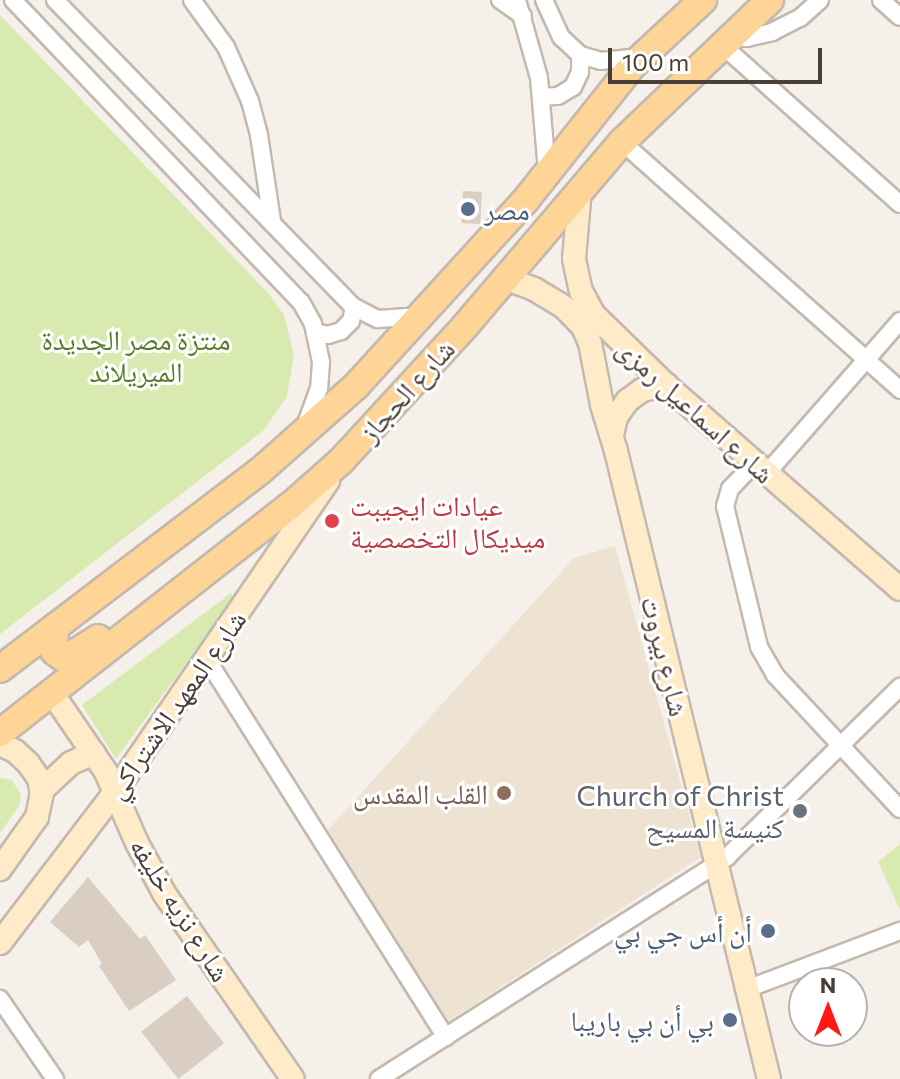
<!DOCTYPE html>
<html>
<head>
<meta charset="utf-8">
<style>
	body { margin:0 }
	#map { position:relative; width:900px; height:1079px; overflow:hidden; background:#f5f0e9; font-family:Commissioner,"Noto Naskh Arabic",sans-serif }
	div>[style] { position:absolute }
	.education>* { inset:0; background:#eee3d2 }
	.green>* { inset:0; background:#d8eab0 }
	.building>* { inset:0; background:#dacdc1; transform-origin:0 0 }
	.roads { filter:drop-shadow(2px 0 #c4b9ae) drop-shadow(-2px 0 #c4b9ae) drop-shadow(0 2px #c4b9ae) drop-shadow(0 -2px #c4b9ae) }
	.street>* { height:16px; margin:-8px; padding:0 8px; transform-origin:8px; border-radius:8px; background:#fff }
	.secondary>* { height:22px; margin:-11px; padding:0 11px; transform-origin:11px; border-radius:11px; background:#ffebc8 }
	.primary>* { height:26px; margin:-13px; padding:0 13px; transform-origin:13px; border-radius:13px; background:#ffd497 }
	.dots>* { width:22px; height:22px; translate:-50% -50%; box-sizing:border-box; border:4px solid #fff; border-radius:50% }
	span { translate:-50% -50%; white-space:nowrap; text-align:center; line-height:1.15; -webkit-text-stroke:6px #fff; paint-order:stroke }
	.service-label { font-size:28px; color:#4e5e75 }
	.left { translate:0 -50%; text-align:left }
	.right { translate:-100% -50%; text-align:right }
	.park-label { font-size:28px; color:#537d27 }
	.street-label { font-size:28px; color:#493f37 }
	.health-label { font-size:28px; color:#be3a42 }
	.education-label { font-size:28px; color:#785e54 }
	.worship-label { font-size:28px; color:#5b616d }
	.north { position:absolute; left:788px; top:967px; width:80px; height:80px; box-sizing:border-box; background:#fff; border:2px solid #b6b2af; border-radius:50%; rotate:0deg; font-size:22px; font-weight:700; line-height:32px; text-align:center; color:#493f37 }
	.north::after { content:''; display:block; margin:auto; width:28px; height:36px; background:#ff1a15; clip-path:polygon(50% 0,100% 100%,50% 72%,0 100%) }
	.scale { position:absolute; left:608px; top:48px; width:214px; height:36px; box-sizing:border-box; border:4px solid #493f37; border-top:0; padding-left:10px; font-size:24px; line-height:28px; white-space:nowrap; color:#493f37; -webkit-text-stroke:6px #fff; paint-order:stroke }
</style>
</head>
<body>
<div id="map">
	<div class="education">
		<i style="clip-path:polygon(615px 546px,701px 857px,447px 1022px,328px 830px,574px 558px)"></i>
	</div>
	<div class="green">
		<i style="clip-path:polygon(0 15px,268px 293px,284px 315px,294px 355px,287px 396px,264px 430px,0 634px)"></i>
		<i style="clip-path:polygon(231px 593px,234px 597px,116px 759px,82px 705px)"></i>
		<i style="clip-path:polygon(0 778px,12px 780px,21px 795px,19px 806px,0 833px)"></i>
		<i style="clip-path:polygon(900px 844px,900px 910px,878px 862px)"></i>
	</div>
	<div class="building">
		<i style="left:463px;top:191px;width:19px;height:32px;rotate:3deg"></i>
		<i style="clip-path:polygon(88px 877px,140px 939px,145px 935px,176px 980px,129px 1011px,99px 966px,102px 964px,88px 940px,79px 947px,50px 922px)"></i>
		<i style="left:187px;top:996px;width:60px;height:58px;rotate:52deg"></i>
	</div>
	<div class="roads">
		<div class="street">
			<i style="left:13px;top:0;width:417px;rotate:46.4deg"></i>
			<i style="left:301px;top:302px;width:25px;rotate:61deg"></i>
			<i style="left:313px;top:324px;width:39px;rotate:78deg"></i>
			<i style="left:321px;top:362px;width:26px;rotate:94deg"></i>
			<i style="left:319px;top:388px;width:38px;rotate:110deg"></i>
			<i style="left:55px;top:0;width:429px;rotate:45.8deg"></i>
			<i style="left:354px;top:307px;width:27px;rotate:27deg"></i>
			<i style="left:378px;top:319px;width:39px;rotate:-4deg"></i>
			<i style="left:192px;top:0;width:58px;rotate:54.1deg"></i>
			<i style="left:226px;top:47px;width:59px;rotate:66deg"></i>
			<i style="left:250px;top:101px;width:35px;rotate:75deg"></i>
			<i style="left:259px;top:135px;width:87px;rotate:81.4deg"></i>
			<i style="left:500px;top:0;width:28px;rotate:35deg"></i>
			<i style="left:517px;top:0;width:81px;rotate:74.2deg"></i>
			<i style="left:539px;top:78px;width:93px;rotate:85.1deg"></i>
			<i style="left:544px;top:0;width:41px;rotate:65.3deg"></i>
			<i style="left:561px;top:37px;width:26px;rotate:43deg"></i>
			<i style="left:580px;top:55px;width:22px;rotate:16deg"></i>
			<i style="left:601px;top:61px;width:39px;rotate:-6deg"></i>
			<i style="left:881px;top:0;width:25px;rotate:42deg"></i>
			<i style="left:730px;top:36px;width:17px;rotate:7deg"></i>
			<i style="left:747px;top:38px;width:26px;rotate:-13deg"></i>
			<i style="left:772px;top:32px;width:31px;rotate:-27deg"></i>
			<i style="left:800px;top:18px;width:27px;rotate:-42deg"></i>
			<i style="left:721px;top:44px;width:240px;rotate:41.8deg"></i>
			<i style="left:542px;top:97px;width:16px;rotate:-4deg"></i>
			<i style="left:558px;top:96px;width:17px;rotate:-31deg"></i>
			<i style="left:573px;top:87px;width:17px;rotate:-65deg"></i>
			<i style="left:580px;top:72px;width:17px;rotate:-90deg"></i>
			<i style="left:622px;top:142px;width:373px;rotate:41.7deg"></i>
			<i style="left:316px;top:332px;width:12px;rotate:14deg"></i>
			<i style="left:328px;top:335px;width:14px;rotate:-17deg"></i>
			<i style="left:341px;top:331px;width:14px;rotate:-45deg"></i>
			<i style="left:351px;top:321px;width:14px;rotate:-78deg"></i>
			<i style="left:755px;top:463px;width:36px;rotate:134deg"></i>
			<i style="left:730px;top:489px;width:18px;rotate:106deg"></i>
			<i style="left:725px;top:506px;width:145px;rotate:76.4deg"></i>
			<i style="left:759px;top:647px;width:32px;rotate:60deg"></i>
			<i style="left:775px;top:675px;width:183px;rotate:47deg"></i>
			<i style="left:767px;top:473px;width:202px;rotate:-48.8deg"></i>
			<i style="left:208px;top:661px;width:445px;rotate:57.7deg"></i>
			<i style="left:747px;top:989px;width:164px;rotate:-20.8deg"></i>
			<i style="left:0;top:999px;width:97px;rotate:55.5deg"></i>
			<i style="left:379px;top:1079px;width:413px;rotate:-32.5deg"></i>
			<i style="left:727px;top:857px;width:243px;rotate:-44.5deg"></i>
		</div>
		<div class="secondary">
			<i style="left:580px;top:189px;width:70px;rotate:94.9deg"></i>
			<i style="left:574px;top:259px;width:33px;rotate:78deg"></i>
			<i style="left:581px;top:291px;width:26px;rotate:62deg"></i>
			<i style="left:593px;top:314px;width:102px;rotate:44.2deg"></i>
			<i style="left:666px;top:385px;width:310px;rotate:41.1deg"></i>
			<i style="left:504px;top:278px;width:32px;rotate:20deg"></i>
			<i style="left:534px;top:289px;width:35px;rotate:31deg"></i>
			<i style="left:564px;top:307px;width:28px;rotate:46deg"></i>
			<i style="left:583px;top:327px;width:17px;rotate:66deg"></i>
			<i style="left:590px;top:343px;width:63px;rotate:79deg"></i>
			<i style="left:602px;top:405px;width:48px;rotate:73.1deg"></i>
			<i style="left:616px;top:451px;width:646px;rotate:76.31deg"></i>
			<i style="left:612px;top:435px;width:18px;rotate:-77deg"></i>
			<i style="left:616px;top:417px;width:19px;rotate:-55deg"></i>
			<i style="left:627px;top:401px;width:19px;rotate:-36deg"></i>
			<i style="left:642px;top:390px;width:25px;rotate:-12deg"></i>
			<i style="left:52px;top:693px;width:96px;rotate:55.6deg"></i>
			<i style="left:106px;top:772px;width:77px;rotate:66.4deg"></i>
			<i style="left:137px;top:843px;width:57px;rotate:61.6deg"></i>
			<i style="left:164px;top:893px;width:226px;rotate:55.3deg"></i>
			<i style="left:0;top:744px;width:17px;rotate:25deg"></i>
			<i style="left:15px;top:751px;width:18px;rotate:43deg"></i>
			<i style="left:28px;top:763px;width:19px;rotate:55deg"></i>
			<i style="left:39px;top:779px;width:14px;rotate:78deg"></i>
			<i style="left:42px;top:793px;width:25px;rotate:102deg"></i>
			<i style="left:37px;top:817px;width:64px;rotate:125.4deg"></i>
			<i style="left:41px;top:791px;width:41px;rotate:-43deg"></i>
			<i style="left:71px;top:763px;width:25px;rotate:-23deg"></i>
			<i style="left:0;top:943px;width:190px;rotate:-52.7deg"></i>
			<i style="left:115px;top:792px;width:377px;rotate:-55.6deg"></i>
		</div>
		<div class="primary">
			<i style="left:55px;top:627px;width:24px;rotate:92deg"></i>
			<i style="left:54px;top:651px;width:10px;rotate:37deg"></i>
			<i style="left:62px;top:657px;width:10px;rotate:-11deg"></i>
			<i style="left:72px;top:655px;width:31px;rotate:-33deg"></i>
			<i style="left:0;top:669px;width:327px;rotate:-37.3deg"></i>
			<i style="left:260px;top:471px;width:128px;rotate:-41.5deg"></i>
			<i style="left:356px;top:386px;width:251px;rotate:-47.6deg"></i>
			<i style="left:525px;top:201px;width:172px;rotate:-51.6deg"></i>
			<i style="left:632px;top:66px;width:97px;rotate:-42.9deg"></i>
			<i style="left:0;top:733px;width:368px;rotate:-38.1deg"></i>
			<i style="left:290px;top:506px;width:69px;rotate:-41.5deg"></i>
			<i style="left:342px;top:460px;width:183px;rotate:-47.4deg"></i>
			<i style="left:466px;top:325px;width:240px;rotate:-49.6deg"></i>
			<i style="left:622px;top:142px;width:205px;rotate:-43.8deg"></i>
		</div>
	</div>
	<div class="dots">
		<i style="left:468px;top:209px;background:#5c6f8a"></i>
		<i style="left:332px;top:521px;background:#e0444e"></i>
		<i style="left:504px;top:793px;background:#8d6e63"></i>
		<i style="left:800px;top:811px;background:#6b7280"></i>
		<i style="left:768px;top:931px;background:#5c6f8a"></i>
		<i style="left:730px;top:1020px;background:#5c6f8a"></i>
	</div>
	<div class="service-label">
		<span class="left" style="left:484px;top:209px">مصر</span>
		<span class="right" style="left:752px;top:931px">أن أس جي بي</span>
		<span class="right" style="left:714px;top:1020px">بي أن بي باريبا</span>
	</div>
	<div class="park-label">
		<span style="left:136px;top:355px">منتزة مصر الجديدة<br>الميريلاند</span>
	</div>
	<div class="street-label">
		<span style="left:406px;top:390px;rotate:-48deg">شارع الحجاز</span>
		<span style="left:696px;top:410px;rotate:42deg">شارع اسماعيل رمزى</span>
		<span style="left:666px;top:656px;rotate:76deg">شارع بيروت</span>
		<span style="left:175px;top:704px;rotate:-55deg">شارع المعهد الاشتراكي</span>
		<span style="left:181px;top:909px;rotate:58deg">شارع نزيه خليفه</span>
	</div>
	<div class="health-label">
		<span class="left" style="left:350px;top:521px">عيادات ايجيبت<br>ميديكال التخصصية</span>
	</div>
	<div class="education-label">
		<span class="right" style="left:488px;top:793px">القلب المقدس</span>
	</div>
	<div class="worship-label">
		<span class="right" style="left:784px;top:811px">Church of Christ<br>كنيسة المسيح</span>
	</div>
	<div class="north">N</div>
	<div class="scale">100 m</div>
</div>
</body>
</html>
